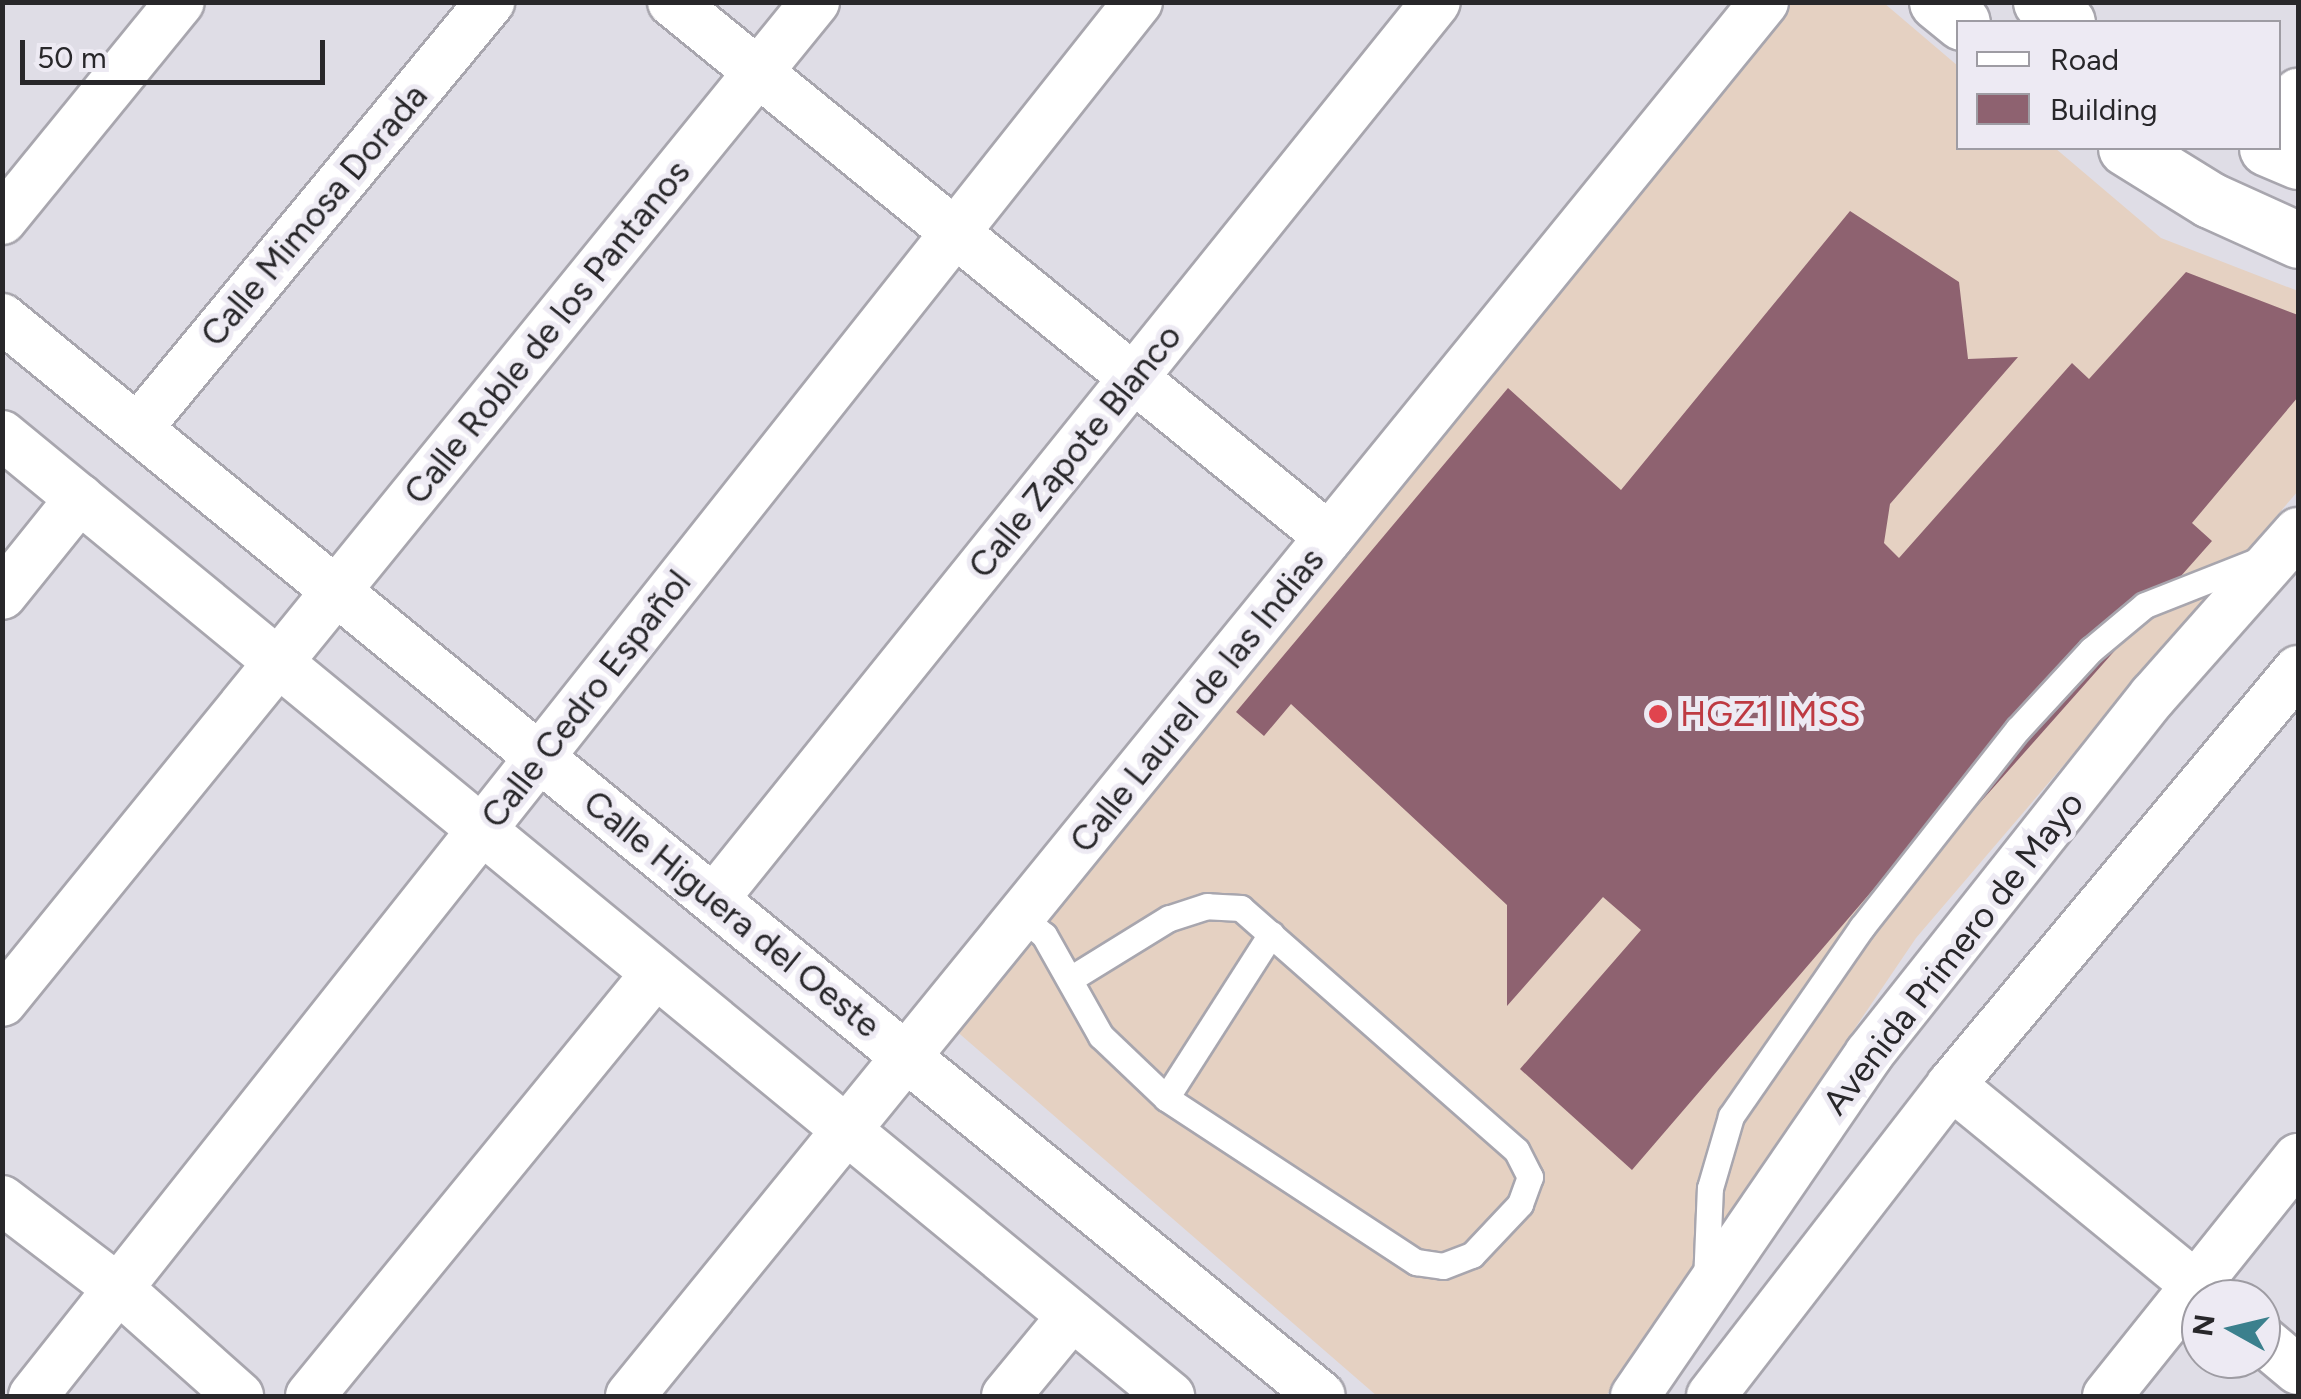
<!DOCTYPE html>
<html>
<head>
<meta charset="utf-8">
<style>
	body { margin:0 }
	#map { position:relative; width:2301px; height:1399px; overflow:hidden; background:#dfdde6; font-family:Figtree,sans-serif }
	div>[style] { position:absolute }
	.medical>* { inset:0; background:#e5d1c2 }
	.building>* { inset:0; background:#8e6270 }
	.roads { filter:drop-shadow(2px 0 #a8a6ae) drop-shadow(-2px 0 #a8a6ae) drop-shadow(0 2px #a8a6ae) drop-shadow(0 -2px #a8a6ae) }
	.service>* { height:25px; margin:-12.5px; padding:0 12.5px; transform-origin:12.5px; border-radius:12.5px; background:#fff }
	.minor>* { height:48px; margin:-24px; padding:0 24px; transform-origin:24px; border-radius:24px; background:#fff }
	.tertiary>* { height:55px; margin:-27.5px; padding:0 27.5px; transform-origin:27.5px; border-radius:27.5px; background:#fff }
	.dots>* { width:28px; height:28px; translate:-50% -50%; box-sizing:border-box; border:5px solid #edeaf3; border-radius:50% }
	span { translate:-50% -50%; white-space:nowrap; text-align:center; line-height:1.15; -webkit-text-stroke:10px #edeaf3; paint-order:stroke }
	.street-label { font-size:35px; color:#28272a }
	.health-label { font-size:35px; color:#be3a42 }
	.left { translate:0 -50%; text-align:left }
	.frame { position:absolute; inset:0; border:5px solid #28272a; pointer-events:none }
	.legend { position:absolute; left:1956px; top:20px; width:325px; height:130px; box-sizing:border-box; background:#edeaf3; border:2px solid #9e9ca3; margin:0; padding:12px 18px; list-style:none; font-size:30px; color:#28272a }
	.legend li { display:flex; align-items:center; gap:20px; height:50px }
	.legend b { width:50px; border:2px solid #9e9ca3 }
	.north { position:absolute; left:2181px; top:1279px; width:100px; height:100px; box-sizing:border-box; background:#edeaf3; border:2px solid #9e9ca3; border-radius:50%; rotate:278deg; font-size:28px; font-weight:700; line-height:40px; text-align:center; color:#28272a }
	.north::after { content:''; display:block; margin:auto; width:35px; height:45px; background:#3b808d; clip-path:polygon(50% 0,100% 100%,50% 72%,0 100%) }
	.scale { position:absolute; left:20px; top:40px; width:305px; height:45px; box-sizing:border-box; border:5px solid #28272a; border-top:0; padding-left:12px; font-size:30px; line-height:35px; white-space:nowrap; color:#28272a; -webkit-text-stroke:8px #edeaf3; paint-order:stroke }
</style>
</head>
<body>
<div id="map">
	<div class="medical">
		<i style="clip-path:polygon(1783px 3px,1884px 3px,1958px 66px,1958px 148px,2055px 148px,2161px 238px,2298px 291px,2298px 491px,1916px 938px,1606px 1396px,1377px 1396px,954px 1029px)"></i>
	</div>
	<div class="building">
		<i style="clip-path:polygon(1850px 211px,1959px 282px,1968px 359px,2018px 357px,1890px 504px,1884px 543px,1899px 558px,2072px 363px,2089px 379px,2186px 272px,2298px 315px,2298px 397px,2192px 523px,2212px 541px,1907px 885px,1890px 870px,1632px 1170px,1520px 1069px,1641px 930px,1603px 897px,1507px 1006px,1507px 905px,1291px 704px,1264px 736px,1236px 712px,1508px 388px,1621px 490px)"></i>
	</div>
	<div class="roads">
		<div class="service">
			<i style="left:1021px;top:916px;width:30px;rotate:40deg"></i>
			<i style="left:1044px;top:935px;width:116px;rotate:60.6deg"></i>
			<i style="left:1101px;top:1036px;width:90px;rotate:43.6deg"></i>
			<i style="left:1166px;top:1098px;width:299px;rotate:33.3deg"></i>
			<i style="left:1416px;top:1262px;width:27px;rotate:8deg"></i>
			<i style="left:1443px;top:1266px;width:31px;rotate:-21deg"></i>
			<i style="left:1472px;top:1255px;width:70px;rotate:-46.7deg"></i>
			<i style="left:1520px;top:1204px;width:29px;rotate:-70deg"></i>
			<i style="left:1530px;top:1177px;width:30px;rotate:-117deg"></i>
			<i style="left:1516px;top:1150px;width:366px;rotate:-138.7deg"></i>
			<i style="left:1241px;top:908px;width:34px;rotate:-177deg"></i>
			<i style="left:1207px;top:906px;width:40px;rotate:162deg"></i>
			<i style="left:1169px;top:918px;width:114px;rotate:148.3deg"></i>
			<i style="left:1166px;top:1098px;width:195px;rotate:-57.4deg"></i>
			<i style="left:1706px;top:1282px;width:94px;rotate:-87.6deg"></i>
			<i style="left:1710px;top:1188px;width:75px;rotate:-73.7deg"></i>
			<i style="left:1731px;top:1116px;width:230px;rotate:-55.3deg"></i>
			<i style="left:1862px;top:927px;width:252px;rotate:-51.8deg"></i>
			<i style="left:2018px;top:729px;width:108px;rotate:-47.3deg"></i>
			<i style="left:2091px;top:650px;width:70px;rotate:-39.8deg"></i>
			<i style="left:2145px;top:605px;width:131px;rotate:-21.5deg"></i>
		</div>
		<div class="minor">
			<i style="left:672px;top:2px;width:847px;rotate:39.16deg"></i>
			<i style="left:2278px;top:115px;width:30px;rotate:-48deg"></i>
			<i style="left:2px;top:220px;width:281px;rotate:-50.8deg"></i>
			<i style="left:2px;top:318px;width:1703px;rotate:39.26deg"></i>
			<i style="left:138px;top:428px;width:553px;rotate:-50.43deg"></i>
			<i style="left:2px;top:435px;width:1513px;rotate:39.45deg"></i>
			<i style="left:2px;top:595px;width:124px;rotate:-51.2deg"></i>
			<i style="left:714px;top:899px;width:1151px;rotate:-51.17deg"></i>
			<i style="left:2px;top:1002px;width:1289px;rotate:-50.89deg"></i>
			<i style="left:1951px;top:1085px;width:338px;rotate:39.3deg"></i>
			<i style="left:2px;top:1200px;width:147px;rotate:37.3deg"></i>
			<i style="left:119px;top:1289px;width:161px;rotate:41.7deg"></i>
			<i style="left:2261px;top:1339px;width:48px;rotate:40deg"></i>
			<i style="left:33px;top:1396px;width:1779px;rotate:-51.6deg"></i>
			<i style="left:310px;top:1396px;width:546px;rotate:-50.72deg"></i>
			<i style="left:630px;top:1396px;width:1797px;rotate:-50.87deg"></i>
			<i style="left:1006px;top:1396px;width:104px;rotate:-50.5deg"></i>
			<i style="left:1635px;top:1396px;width:414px;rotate:-55.6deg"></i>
			<i style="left:1869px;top:1054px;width:457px;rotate:-51.6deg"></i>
			<i style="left:2153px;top:696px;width:219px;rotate:-48.5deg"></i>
			<i style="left:1711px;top:1396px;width:393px;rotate:-52.3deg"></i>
			<i style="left:1951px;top:1085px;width:541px;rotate:-50.1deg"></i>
			<i style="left:2107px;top:1396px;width:305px;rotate:-51.3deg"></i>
		</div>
		<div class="tertiary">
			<i style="left:1937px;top:2px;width:32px;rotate:39deg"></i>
			<i style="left:2041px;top:2px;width:33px;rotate:38deg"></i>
			<i style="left:2126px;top:148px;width:99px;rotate:31.8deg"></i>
			<i style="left:2210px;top:200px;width:97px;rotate:24.4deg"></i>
			<i style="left:2267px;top:148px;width:34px;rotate:23deg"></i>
		</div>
	</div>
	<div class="dots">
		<i style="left:1658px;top:714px;background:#e0444e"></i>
	</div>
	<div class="street-label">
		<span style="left:314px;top:215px;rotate:-50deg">Calle Mimosa Dorada</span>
		<span style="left:547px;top:332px;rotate:-51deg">Calle Roble de los Pantanos</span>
		<span style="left:1075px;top:451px;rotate:-51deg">Calle Zapote Blanco</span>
		<span style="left:586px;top:699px;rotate:-52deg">Calle Cedro Español</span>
		<span style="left:1197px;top:700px;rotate:-51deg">Calle Laurel de las Indias</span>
		<span style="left:732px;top:914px;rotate:39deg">Calle Higuera del Oeste</span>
		<span style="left:1953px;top:953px;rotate:-52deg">Avenida Primero de Mayo</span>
	</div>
	<div class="health-label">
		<span class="left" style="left:1680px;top:714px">HGZ1 IMSS</span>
	</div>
	<div class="frame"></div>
	<ul class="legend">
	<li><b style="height:12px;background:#fff"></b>Road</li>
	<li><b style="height:28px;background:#8e6270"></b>Building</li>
	</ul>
	<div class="north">N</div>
	<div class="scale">50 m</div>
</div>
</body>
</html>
